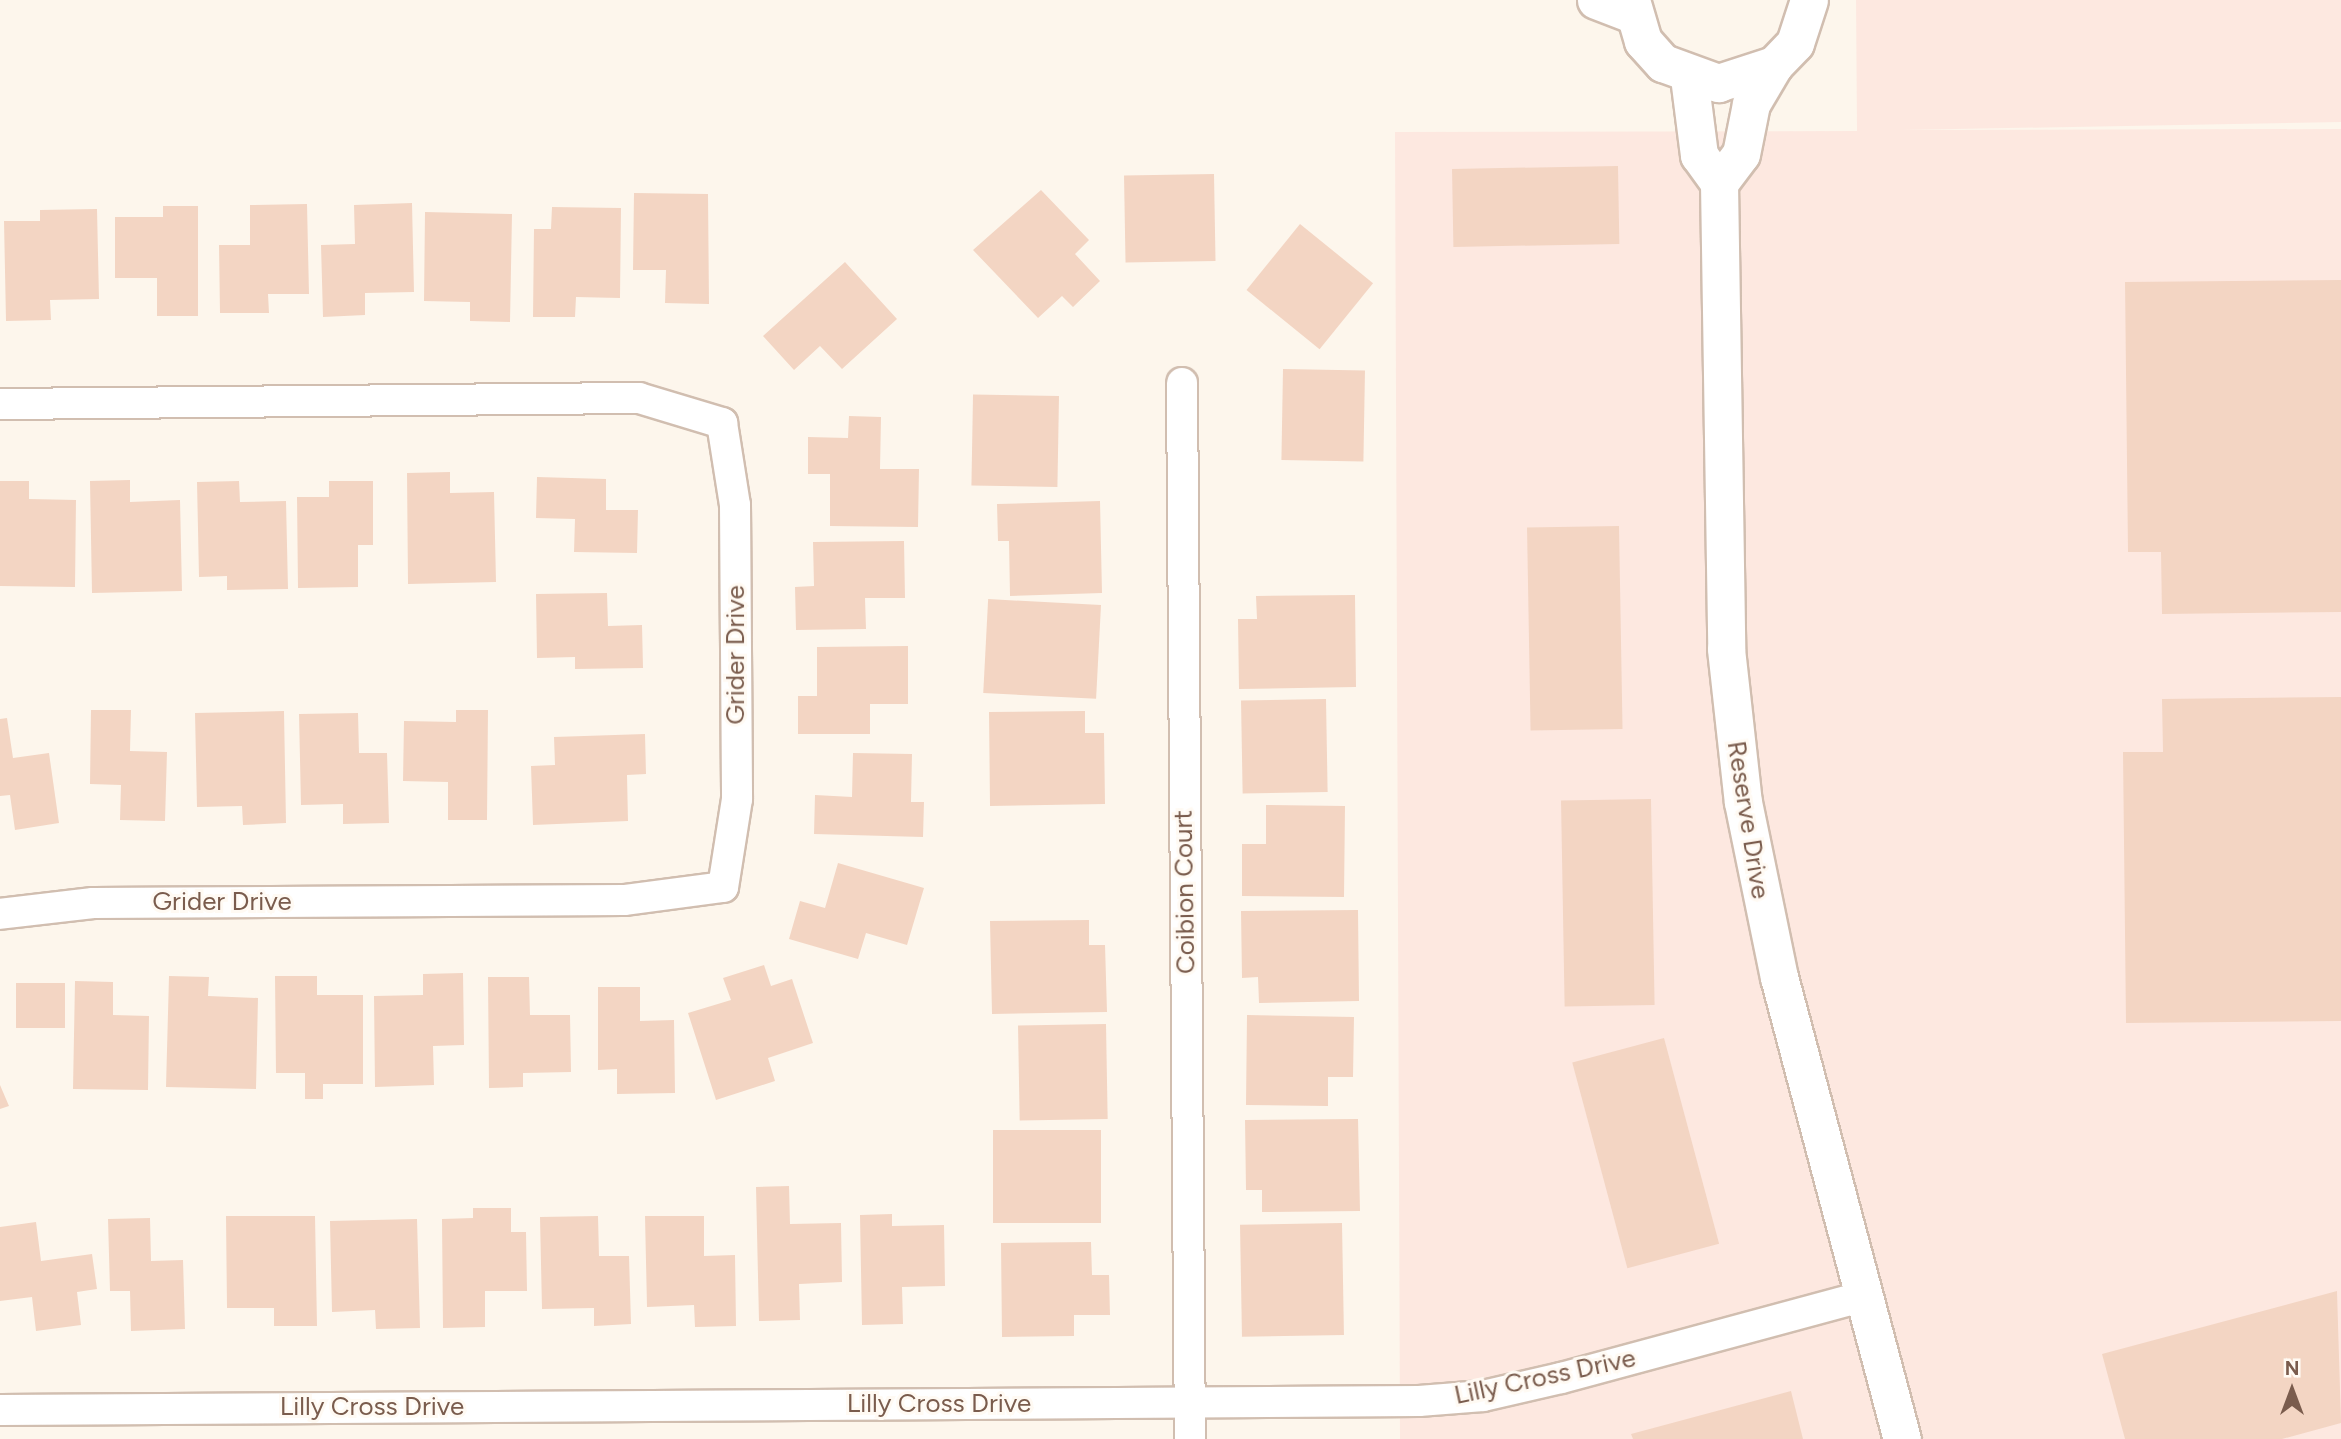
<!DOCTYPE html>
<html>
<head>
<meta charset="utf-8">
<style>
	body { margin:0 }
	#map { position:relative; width:2341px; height:1439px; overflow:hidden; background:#fdf6ec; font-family:Figtree,sans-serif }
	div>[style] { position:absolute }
	.commercial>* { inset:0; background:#fde8e0 }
	.building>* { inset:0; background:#f3d5c3; transform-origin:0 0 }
	.roads { filter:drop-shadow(2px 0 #d1beb0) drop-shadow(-2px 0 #d1beb0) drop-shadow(0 2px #d1beb0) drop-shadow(0 -2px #d1beb0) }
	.minor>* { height:30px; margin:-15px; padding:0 15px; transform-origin:15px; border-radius:15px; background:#fff }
	.tertiary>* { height:37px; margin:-18.5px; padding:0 18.5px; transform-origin:18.5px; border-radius:18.5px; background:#fff }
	span { translate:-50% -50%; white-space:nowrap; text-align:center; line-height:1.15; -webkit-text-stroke:6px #fffaf3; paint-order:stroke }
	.street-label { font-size:26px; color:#7a5c4d }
	.north { position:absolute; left:2257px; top:1355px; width:70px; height:70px; -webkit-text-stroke:5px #fffaf3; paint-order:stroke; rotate:0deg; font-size:19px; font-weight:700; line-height:28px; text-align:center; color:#7a5c4d }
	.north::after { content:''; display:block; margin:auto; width:24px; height:32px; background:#7a5c4d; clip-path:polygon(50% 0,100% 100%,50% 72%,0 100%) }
</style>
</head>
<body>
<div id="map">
	<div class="commercial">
		<i style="clip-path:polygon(1856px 0,2341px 0,2341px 122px,1902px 130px,2341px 129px,2341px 1439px,1400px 1439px,1395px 132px,1857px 131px)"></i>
	</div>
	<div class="building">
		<i style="left:1618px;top:166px;width:78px;height:166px;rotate:89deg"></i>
		<i style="left:1214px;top:174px;width:87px;height:90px;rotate:89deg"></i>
		<i style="clip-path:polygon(1041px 190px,1089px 240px,1075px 254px,1100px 281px,1073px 307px,1062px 296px,1038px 318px,973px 250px)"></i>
		<i style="clip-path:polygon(634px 193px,708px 194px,709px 304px,665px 303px,666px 270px,633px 270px)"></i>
		<i style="clip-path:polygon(412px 203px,414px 292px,365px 293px,365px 315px,323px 317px,321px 245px,355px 244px,354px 205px)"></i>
		<i style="clip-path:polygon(307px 204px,309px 294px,268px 294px,269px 313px,220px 313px,219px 245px,250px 245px,250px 205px)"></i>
		<i style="clip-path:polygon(163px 206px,198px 206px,198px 316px,157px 316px,157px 278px,115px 278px,115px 217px,163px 217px)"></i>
		<i style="clip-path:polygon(552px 207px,621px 208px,620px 298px,576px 297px,575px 317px,533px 317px,534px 229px,551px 229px)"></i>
		<i style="clip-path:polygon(97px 209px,99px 299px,50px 300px,51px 320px,6px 321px,4px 221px,40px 221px,40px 210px)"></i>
		<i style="clip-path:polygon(425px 212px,512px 214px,510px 322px,470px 321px,470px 302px,424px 301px)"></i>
		<i style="left:1300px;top:224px;width:94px;height:85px;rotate:39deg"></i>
		<i style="clip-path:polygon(845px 262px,897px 319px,842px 369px,820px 346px,794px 370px,763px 336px)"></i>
		<i style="clip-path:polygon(2341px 280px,2341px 612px,2162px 614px,2161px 552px,2128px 552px,2125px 282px)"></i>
		<i style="left:1283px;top:369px;width:82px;height:91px;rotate:1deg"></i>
		<i style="left:1059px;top:396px;width:91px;height:86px;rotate:91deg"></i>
		<i style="clip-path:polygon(849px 416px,881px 417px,880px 469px,919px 469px,918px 527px,830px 526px,830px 474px,808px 474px,808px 437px,848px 438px)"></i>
		<i style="clip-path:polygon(450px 472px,450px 493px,494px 492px,496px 582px,408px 584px,407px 473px)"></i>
		<i style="clip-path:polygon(537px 477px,606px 479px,606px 510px,638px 510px,637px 553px,574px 552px,575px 519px,536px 518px)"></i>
		<i style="clip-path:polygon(130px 480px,130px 502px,180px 500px,182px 591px,92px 593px,90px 481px)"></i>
		<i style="clip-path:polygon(0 481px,29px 481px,29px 499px,76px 500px,75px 587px,0 586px)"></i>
		<i style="clip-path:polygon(239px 481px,240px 502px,286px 501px,288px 589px,227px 590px,227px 576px,199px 577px,197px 482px)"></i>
		<i style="clip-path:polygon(329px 481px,373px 481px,373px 545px,358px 545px,358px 587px,298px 588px,297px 497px,329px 497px)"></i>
		<i style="clip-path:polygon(1100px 501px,1102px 593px,1010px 596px,1009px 541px,998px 541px,997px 504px)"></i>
		<i style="left:1619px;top:526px;width:203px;height:92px;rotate:89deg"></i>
		<i style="clip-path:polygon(904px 541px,905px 598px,865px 598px,866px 629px,796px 630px,795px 587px,814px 586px,813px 542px)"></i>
		<i style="clip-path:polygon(607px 593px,608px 626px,642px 625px,643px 668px,575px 669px,575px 657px,537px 658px,536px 594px)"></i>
		<i style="clip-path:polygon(1355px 595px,1356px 687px,1239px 689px,1238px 619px,1257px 619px,1256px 596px)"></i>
		<i style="left:1101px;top:605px;width:94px;height:113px;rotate:93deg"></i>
		<i style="clip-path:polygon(908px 646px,908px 704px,870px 704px,870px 734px,798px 734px,798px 696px,817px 696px,817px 647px)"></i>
		<i style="clip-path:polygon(2341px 697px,2341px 1021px,2126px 1023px,2123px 752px,2163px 752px,2162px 699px)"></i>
		<i style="left:1326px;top:699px;width:93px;height:85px;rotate:89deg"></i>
		<i style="clip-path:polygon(91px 710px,131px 710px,130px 751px,167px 752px,165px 821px,120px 820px,121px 785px,90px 784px)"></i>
		<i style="clip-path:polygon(456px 710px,488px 710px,487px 820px,448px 820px,448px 782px,403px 781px,404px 721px,456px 722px)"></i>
		<i style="clip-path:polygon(284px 711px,286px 823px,243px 825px,242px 806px,197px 807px,195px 713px)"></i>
		<i style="clip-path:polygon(1085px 711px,1085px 733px,1104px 733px,1105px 804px,990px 806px,989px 712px)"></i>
		<i style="clip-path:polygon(358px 713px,359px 753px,387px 753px,389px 823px,343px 824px,343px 804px,301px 805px,299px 714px)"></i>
		<i style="clip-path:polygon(7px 718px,13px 758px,49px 753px,59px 823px,15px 830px,10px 795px,0 796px,0 719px)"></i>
		<i style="clip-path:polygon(645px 734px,646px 774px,627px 775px,628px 821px,533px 825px,531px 766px,555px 765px,554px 737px)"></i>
		<i style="clip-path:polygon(853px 753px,912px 754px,911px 802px,924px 802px,923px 837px,814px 834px,815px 795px,852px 797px)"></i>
		<i style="left:1651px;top:799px;width:206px;height:90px;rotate:89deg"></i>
		<i style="clip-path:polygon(1266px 805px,1345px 806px,1344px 897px,1242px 896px,1242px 844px,1266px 844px)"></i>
		<i style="clip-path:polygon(838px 863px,924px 888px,907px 945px,866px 933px,858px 959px,789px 939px,800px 901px,825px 908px)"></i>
		<i style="clip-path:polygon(1358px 910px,1359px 1001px,1259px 1003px,1258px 977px,1242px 978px,1241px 911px)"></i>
		<i style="clip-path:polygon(1089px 920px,1089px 945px,1105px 945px,1107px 1012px,992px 1014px,990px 921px)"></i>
		<i style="clip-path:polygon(764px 965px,771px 986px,792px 979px,813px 1043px,768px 1058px,775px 1081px,716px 1100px,688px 1013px,731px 1000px,723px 978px)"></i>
		<i style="clip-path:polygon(463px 973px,464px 1045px,433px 1046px,434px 1085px,375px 1087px,374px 996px,423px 995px,423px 974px)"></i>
		<i style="clip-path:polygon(169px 976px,209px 977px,208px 996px,258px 998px,256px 1089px,166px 1087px)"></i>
		<i style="clip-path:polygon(275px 976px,317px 976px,317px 995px,363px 995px,363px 1084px,323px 1084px,323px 1099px,305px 1099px,305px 1073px,276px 1073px)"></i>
		<i style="clip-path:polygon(488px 977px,529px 977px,530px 1015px,570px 1015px,571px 1072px,523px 1073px,523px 1087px,489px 1088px)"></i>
		<i style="clip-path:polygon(75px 981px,113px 982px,113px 1015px,149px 1016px,148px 1090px,73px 1089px)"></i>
		<i style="left:16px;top:983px;width:49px;height:45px"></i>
		<i style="clip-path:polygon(598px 987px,640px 987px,640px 1021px,674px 1020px,675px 1093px,617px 1094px,617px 1069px,598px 1070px)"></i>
		<i style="clip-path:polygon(1247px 1015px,1354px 1017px,1353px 1077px,1328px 1077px,1328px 1106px,1246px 1105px)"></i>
		<i style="left:1106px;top:1024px;width:95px;height:88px;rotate:89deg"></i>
		<i style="left:1664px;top:1038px;width:213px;height:95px;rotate:75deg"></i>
		<i style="clip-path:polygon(0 1085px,9px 1106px,0 1109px)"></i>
		<i style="clip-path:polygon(1358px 1119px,1360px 1211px,1262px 1212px,1262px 1190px,1246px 1190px,1245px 1120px)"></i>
		<i style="left:993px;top:1130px;width:108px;height:93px"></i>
		<i style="clip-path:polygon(789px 1186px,790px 1224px,841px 1223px,842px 1282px,799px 1284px,800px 1320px,759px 1321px,756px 1187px)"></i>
		<i style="clip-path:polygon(473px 1208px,511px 1208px,511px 1232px,526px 1232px,527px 1291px,485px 1291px,485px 1327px,443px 1328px,442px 1219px,473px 1218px)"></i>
		<i style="clip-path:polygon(892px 1214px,892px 1226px,944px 1225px,945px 1286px,902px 1287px,903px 1324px,862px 1325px,860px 1215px)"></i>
		<i style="clip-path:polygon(226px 1216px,315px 1216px,317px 1326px,274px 1326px,274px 1308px,227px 1308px)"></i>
		<i style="clip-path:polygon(598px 1216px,599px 1256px,629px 1256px,631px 1324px,594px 1326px,594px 1308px,542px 1309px,540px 1217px)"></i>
		<i style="clip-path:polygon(645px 1216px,704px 1216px,704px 1256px,735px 1255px,736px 1326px,695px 1327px,694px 1305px,647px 1307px)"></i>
		<i style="clip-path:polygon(150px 1218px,151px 1261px,183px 1260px,185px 1329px,131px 1331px,130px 1291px,110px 1291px,108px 1219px)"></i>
		<i style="clip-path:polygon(417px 1219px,420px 1328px,376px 1329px,375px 1310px,332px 1312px,330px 1221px)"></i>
		<i style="clip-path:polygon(36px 1222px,41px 1261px,92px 1254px,97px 1289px,77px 1292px,81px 1325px,36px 1331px,32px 1297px,0 1301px,0 1227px)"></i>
		<i style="left:1342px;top:1223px;width:112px;height:102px;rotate:89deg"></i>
		<i style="clip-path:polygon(1091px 1242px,1092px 1275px,1109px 1275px,1110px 1315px,1074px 1315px,1074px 1336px,1002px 1337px,1001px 1243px)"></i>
		<i style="clip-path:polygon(2337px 1291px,2341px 1423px,2282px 1439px,2125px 1439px,2102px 1354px)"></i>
		<i style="clip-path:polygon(1791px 1391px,1803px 1439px,1633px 1439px,1631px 1434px)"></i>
	</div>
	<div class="roads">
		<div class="minor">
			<i style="left:1182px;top:383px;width:1056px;rotate:89.57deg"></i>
			<i style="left:0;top:404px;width:639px;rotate:-0.54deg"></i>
			<i style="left:639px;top:398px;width:87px;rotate:16.8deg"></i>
			<i style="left:722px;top:423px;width:83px;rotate:81deg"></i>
			<i style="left:735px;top:505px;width:294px;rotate:89.6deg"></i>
			<i style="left:737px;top:799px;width:89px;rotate:99deg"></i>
			<i style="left:723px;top:887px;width:100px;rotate:172.5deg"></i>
			<i style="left:624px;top:900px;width:531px;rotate:179.68deg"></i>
			<i style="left:93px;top:903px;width:94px;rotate:173.3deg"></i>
			<i style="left:0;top:1410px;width:1419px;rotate:-0.36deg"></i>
			<i style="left:1419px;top:1401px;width:64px;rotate:-4.5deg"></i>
			<i style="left:1483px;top:1396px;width:80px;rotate:-13deg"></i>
			<i style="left:1561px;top:1378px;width:315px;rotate:-15.1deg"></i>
		</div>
		<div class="tertiary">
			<i style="left:1596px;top:0;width:39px;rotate:21deg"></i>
			<i style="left:1631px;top:0;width:43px;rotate:73.7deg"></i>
			<i style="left:1643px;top:41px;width:30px;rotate:48deg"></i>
			<i style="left:1663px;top:63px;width:59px;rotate:20deg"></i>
			<i style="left:1718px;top:83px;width:59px;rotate:-17.8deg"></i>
			<i style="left:1774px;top:65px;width:30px;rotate:-46deg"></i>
			<i style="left:1795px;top:43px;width:45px;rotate:-72deg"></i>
			<i style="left:1689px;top:77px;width:79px;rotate:82.7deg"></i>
			<i style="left:1699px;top:155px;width:34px;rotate:54deg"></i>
			<i style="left:1719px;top:183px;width:466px;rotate:89.1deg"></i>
			<i style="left:1726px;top:649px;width:154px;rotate:83.7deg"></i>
			<i style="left:1743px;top:802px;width:179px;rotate:78.4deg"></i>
			<i style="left:1779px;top:977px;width:478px;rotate:75.1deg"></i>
			<i style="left:1719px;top:183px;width:36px;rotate:-53deg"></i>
			<i style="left:1741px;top:154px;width:51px;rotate:-78.7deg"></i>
			<i style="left:1751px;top:104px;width:45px;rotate:-59.5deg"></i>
		</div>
	</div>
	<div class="street-label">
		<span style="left:736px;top:655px;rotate:-90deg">Grider Drive</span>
		<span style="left:1748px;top:820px;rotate:81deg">Reserve Drive</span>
		<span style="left:1185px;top:892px;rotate:-91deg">Coibion Court</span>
		<span style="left:222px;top:902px">Grider Drive</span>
		<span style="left:1545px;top:1377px;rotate:-12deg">Lilly Cross Drive</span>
		<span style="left:939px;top:1404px">Lilly Cross Drive</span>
		<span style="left:372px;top:1407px">Lilly Cross Drive</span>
	</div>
	<div class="north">N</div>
</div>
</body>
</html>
